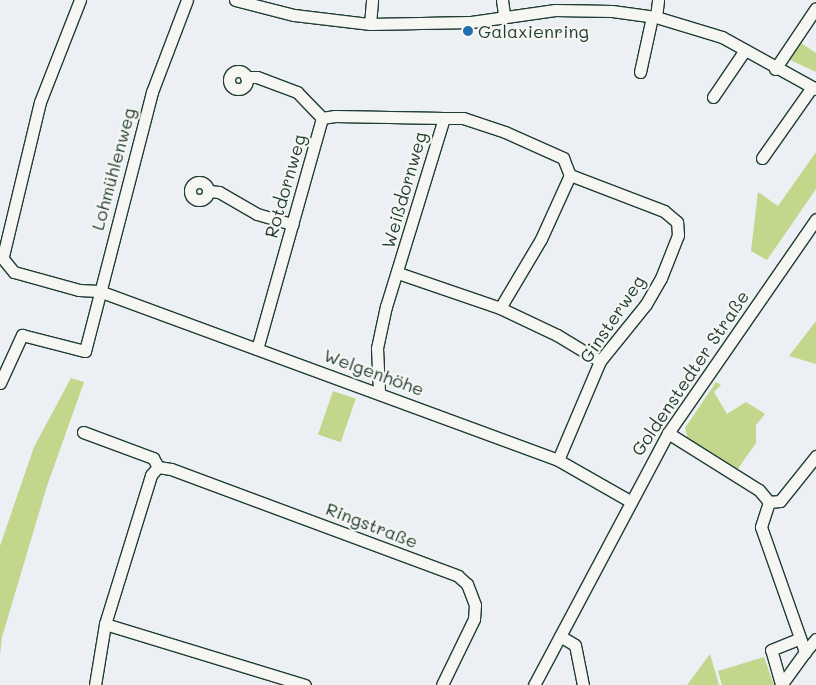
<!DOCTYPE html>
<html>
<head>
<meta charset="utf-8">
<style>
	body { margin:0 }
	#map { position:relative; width:816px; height:685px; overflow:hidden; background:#eceff4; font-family:Mali,sans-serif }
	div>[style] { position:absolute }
	.green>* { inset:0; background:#c3d78c; transform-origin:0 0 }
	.roads { filter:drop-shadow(1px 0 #1f3d34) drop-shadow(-1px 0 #1f3d34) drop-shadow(0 1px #1f3d34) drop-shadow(0 -1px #1f3d34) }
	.minor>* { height:11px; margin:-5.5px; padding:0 5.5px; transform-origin:5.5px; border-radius:5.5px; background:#f6f6f2 }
	.minor>.ring { margin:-5.5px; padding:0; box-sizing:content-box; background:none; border:11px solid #f6f6f2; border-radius:50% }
	.dots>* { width:14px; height:14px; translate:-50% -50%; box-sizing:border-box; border:2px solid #f6f6f2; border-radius:50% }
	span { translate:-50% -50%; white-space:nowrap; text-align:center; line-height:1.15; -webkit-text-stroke:4.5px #f6f6f2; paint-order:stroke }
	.poi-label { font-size:18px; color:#1f3d34 }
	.left { translate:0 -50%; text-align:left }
	.street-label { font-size:18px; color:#1f3d34 }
</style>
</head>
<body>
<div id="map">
	<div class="green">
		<i style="clip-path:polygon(801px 43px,816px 53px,816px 72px,790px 60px)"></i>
		<i style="clip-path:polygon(816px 152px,816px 189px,767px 260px,751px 251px,758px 192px,778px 206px)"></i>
		<i style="clip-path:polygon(816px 321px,816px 364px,789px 356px)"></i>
		<i style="clip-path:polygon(71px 378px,84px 382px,47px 486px,2px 637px,0 655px,0 546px,34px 447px)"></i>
		<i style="clip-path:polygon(716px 382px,721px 385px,714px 392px,727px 414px,746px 402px,765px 414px,756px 425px,756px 443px,737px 470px,688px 439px,685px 428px)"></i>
		<i style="left:333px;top:391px;width:24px;height:46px;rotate:19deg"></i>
		<i style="clip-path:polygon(710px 654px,719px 685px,687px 685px)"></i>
		<i style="clip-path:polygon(764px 657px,774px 685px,722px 685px,718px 671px)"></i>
	</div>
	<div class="roads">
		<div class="minor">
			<i style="left:235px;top:0;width:61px;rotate:14.3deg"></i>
			<i style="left:294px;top:15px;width:77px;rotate:6.8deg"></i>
			<i style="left:370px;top:24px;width:101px;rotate:-1.1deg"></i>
			<i style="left:471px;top:22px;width:85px;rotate:-8.1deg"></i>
			<i style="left:555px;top:10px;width:57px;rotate:1deg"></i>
			<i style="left:612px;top:11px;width:44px;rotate:7.8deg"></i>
			<i style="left:656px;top:17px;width:69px;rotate:16.9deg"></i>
			<i style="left:722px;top:37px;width:107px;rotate:29deg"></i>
			<i style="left:502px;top:0;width:15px;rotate:82deg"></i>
			<i style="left:656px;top:17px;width:17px;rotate:-83deg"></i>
			<i style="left:370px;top:24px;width:24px;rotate:-85deg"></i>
			<i style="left:775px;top:69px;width:73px;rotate:-56.1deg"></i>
			<i class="ring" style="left:229px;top:71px;width:7px;height:7px"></i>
			<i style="left:640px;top:72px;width:56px;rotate:-77.7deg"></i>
			<i style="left:246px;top:77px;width:11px"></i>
			<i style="left:257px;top:77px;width:43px;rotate:20.6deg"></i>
			<i style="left:297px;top:92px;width:36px;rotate:46deg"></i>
			<i style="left:322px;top:118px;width:240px;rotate:105.7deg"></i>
			<i style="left:713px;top:97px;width:57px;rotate:-55.8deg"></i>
			<i style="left:322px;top:118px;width:13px;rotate:-9deg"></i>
			<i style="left:335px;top:116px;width:109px;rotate:1.1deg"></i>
			<i style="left:444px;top:118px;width:197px;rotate:107.1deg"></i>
			<i style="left:386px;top:306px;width:43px;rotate:102.1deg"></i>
			<i style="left:377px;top:348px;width:43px;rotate:87.3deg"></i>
			<i style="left:444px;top:118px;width:19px"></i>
			<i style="left:463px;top:118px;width:44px;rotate:18.4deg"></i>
			<i style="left:505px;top:132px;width:64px;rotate:24.1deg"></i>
			<i style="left:563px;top:158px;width:18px;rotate:68deg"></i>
			<i style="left:570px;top:175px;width:70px;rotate:114.4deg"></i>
			<i style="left:541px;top:239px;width:80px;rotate:120.7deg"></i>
			<i style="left:762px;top:158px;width:87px;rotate:-54.8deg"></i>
			<i class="ring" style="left:190px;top:182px;width:7px;height:7px"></i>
			<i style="left:208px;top:191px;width:11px;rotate:5deg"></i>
			<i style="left:219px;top:192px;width:44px;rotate:30.1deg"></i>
			<i style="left:257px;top:214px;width:37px;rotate:16deg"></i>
			<i style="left:0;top:255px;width:22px;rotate:51deg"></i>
			<i style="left:14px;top:272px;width:67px;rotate:15.5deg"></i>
			<i style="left:79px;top:290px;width:20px;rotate:3deg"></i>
			<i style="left:99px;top:291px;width:489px;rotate:20.2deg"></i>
			<i style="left:558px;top:460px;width:83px;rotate:29.7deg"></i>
			<i style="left:3px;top:256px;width:158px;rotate:-76.5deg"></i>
			<i style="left:40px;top:102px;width:110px;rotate:-68.6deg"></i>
			<i style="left:398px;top:273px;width:108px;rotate:18.9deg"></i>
			<i style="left:500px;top:308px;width:63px;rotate:25.3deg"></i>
			<i style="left:557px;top:335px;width:50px;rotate:31.2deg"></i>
			<i style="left:0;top:383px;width:53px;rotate:-65.4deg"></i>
			<i style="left:22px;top:335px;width:65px;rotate:14.3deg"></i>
			<i style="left:85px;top:351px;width:268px;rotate:-75.5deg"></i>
			<i style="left:152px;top:92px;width:98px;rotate:-69.2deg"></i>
			<i style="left:83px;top:432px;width:75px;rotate:20.4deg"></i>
			<i style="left:153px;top:458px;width:10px;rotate:61deg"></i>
			<i style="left:668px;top:433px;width:107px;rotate:32.1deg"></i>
			<i style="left:759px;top:490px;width:16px;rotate:50deg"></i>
			<i style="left:769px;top:502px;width:26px;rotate:108deg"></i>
			<i style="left:761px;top:527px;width:133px;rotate:70.6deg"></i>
			<i style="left:805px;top:652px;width:41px;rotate:126deg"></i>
			<i style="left:558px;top:460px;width:108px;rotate:-67deg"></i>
			<i style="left:600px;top:361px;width:73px;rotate:-51.1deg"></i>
			<i style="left:646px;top:304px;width:30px;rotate:-60deg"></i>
			<i style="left:661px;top:278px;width:46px;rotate:-68.4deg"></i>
			<i style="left:678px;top:235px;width:13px;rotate:-94deg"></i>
			<i style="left:677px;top:222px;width:17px;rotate:-140deg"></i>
			<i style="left:664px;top:211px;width:101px;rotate:-159deg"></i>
			<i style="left:158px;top:467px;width:13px;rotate:9deg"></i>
			<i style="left:171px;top:469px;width:306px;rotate:20.4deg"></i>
			<i style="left:458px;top:576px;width:12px;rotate:42deg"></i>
			<i style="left:467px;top:584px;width:22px;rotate:69deg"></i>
			<i style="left:475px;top:605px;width:14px;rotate:94deg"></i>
			<i style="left:474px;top:619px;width:73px;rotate:115.9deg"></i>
			<i style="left:769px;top:502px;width:11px;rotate:-5deg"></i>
			<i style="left:780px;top:501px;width:58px;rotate:-51.3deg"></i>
			<i style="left:105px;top:624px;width:209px;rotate:17deg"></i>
			<i style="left:560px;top:636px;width:17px;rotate:31deg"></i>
			<i style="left:575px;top:645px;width:41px;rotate:78.7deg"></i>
			<i style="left:805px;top:652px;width:17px;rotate:-50deg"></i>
			<i style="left:781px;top:684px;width:35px;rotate:-106deg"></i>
			<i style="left:771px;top:650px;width:31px;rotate:-22deg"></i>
			<i style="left:95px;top:685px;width:62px;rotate:-80.7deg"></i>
			<i style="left:105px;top:624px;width:156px;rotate:-72.8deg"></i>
			<i style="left:151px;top:475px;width:11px;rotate:-49deg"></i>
			<i style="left:534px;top:685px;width:285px;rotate:-62deg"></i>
			<i style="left:668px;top:433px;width:260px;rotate:-55.3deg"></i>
		</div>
	</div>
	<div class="dots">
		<i style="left:468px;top:31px;background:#1f6fb2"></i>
	</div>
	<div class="poi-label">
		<span class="left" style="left:478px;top:31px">Galaxienring</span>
	</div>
	<div class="street-label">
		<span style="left:113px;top:169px;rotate:-75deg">Lohmühlenweg</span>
		<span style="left:285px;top:186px;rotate:-74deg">Rotdornweg</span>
		<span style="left:404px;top:190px;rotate:-74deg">Weißdornweg</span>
		<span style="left:612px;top:319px;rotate:-56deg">Ginsterweg</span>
		<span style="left:374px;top:372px;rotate:20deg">Welgenhöhe</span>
		<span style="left:690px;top:373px;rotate:-56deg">Goldenstedter Straße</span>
		<span style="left:372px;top:525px;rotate:21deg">Ringstraße</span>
	</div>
</div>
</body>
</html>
